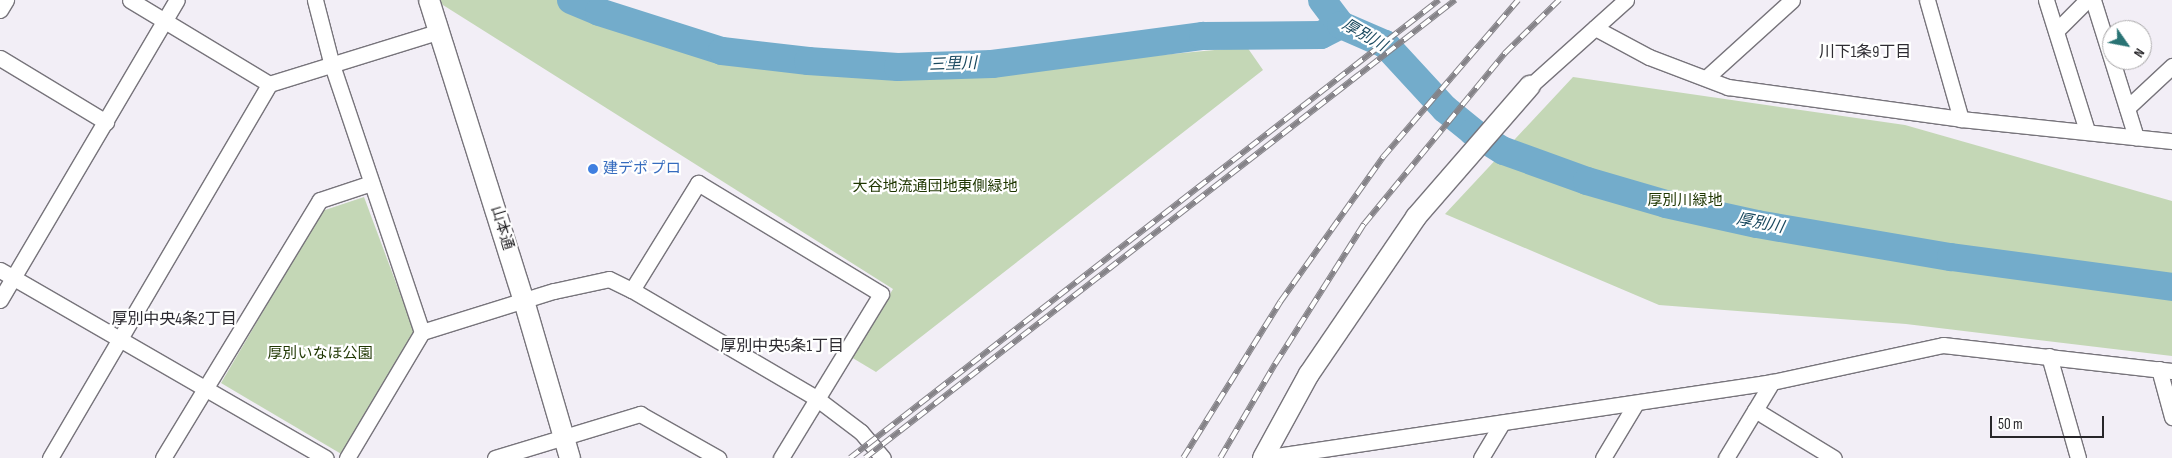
<!DOCTYPE html>
<html>
<head>
<meta charset="utf-8">
<style>
	body { margin:0 }
	#map { position:relative; width:2172px; height:458px; overflow:hidden; background:#f2eef6; font-family:"Sofia Sans Condensed","Noto Sans JP",sans-serif }
	div>[style] { position:absolute }
	.green>* { inset:0; background:#c4d7b6 }
	.river>* { height:28px; margin:-14px; padding:0 14px; transform-origin:14px; border-radius:14px; background:#73accb }
	.roads { filter:drop-shadow(1px 0 #77747b) drop-shadow(-1px 0 #77747b) drop-shadow(0 1px #77747b) drop-shadow(0 -1px #77747b) }
	.minor>* { height:15px; margin:-7.5px; padding:0 7.5px; transform-origin:7.5px; border-radius:7.5px; background:#fff }
	.tertiary>* { height:20px; margin:-10px; padding:0 10px; transform-origin:10px; border-radius:10px; background:#fff }
	.rail>* { height:5.5px; margin-top:-2.75px; transform-origin:0; background:repeating-linear-gradient(90deg,#fff 0 11px,#858388 0 22px); box-sizing:border-box; border-block:1px solid #858388 }
	.dots>* { width:14px; height:14px; translate:-50% -50%; box-sizing:border-box; border:2px solid #fff; border-radius:50% }
	span { translate:-50% -50%; white-space:nowrap; text-align:center; line-height:1.15; -webkit-text-stroke:4.5px #fff; paint-order:stroke }
	.shop-label { font-size:15px; color:#366cbe }
	.left { translate:0 -50%; text-align:left }
	.park-label { font-size:15px; color:#1e3600 }
	.street-label { font-size:15px; color:#272629 }
	.water-label { font-size:16px; color:#1a495f; font-style:italic }
	.neighbourhood-label { font-size:16px; color:#2e2c32 }
	.north { position:absolute; left:2102px; top:20px; width:50px; height:50px; box-sizing:border-box; background:#fff; border:1px solid #a9a8a9; border-radius:50%; rotate:123deg; font-size:14px; font-weight:700; line-height:20px; text-align:center; color:#272629 }
	.north::after { content:''; display:block; margin:auto; width:18px; height:22px; background:#297374; clip-path:polygon(50% 0,100% 100%,50% 72%,0 100%) }
	.scale { position:absolute; left:1990px; top:416px; width:114px; height:22px; box-sizing:border-box; border:2px solid #272629; border-top:0; padding-left:6px; font-size:15px; line-height:18px; white-space:nowrap; color:#272629; -webkit-text-stroke:4px #fff; paint-order:stroke }
</style>
</head>
<body>
<div id="map">
	<div class="green">
		<i style="clip-path:polygon(435px 0,561px 0,610px 26px,715px 60px,821px 75px,926px 77px,1247px 47px,1263px 70px,876px 372px,851px 357px,893px 289px)"></i>
		<i style="clip-path:polygon(1573px 77px,1905px 125px,2172px 201px,2172px 356px,1906px 324px,1659px 305px,1445px 214px)"></i>
		<i style="clip-path:polygon(364px 197px,414px 331px,343px 455px,221px 383px,322px 211px)"></i>
	</div>
	<div class="river">
		<i style="left:571px;top:0;width:30px;rotate:23deg"></i>
		<i style="left:599px;top:12px;width:129px;rotate:17.6deg"></i>
		<i style="left:722px;top:51px;width:87px;rotate:6.6deg"></i>
		<i style="left:808px;top:61px;width:90px;rotate:3.8deg"></i>
		<i style="left:898px;top:67px;width:94px;rotate:-1.8deg"></i>
		<i style="left:992px;top:64px;width:213px;rotate:-7.6deg"></i>
		<i style="left:1203px;top:36px;width:118px;rotate:-0.5deg"></i>
		<i style="left:1321px;top:35px;width:22px;rotate:-27deg"></i>
		<i style="left:1322px;top:0;width:31px;rotate:53deg"></i>
		<i style="left:1341px;top:25px;width:48px;rotate:23.4deg"></i>
		<i style="left:1385px;top:44px;width:88px;rotate:47.3deg"></i>
		<i style="left:1445px;top:109px;width:36px;rotate:39deg"></i>
		<i style="left:1473px;top:132px;width:36px;rotate:32deg"></i>
		<i style="left:1504px;top:151px;width:88px;rotate:19.9deg"></i>
		<i style="left:1587px;top:181px;width:82px;rotate:16.2deg"></i>
		<i style="left:1666px;top:204px;width:93px;rotate:12.4deg"></i>
		<i style="left:1757px;top:224px;width:197px;rotate:9.7deg"></i>
		<i style="left:1951px;top:257px;width:223px;rotate:7.7deg"></i>
	</div>
	<div class="roads">
		<div class="minor">
			<i style="left:130px;top:0;width:162px;rotate:31.1deg"></i>
			<i style="left:315px;top:0;width:64px;rotate:75.5deg"></i>
			<i style="left:331px;top:62px;width:285px;rotate:71.4deg"></i>
			<i style="left:1927px;top:0;width:124px;rotate:74.1deg"></i>
			<i style="left:2046px;top:0;width:137px;rotate:72.6deg"></i>
			<i style="left:2093px;top:0;width:144px;rotate:72.6deg"></i>
			<i style="left:0;top:10px;width:12px;rotate:-59deg"></i>
			<i style="left:1595px;top:28px;width:61px;rotate:28.2deg"></i>
			<i style="left:1649px;top:57px;width:85px;rotate:20.8deg"></i>
			<i style="left:1728px;top:87px;width:235px;rotate:7.8deg"></i>
			<i style="left:1961px;top:119px;width:212px;rotate:6deg"></i>
			<i style="left:2056px;top:31px;width:44px;rotate:-45deg"></i>
			<i style="left:0;top:58px;width:124px;rotate:31.1deg"></i>
			<i style="left:1706px;top:78px;width:116px;rotate:-42.2deg"></i>
			<i style="left:1530px;top:86px;width:129px;rotate:-41.9deg"></i>
			<i style="left:2127px;top:108px;width:62px;rotate:-43deg"></i>
			<i style="left:0;top:270px;width:376px;rotate:30deg"></i>
			<i style="left:632px;top:290px;width:126px;rotate:-58.3deg"></i>
			<i style="left:698px;top:183px;width:214px;rotate:31.2deg"></i>
			<i style="left:881px;top:294px;width:192px;rotate:121.4deg"></i>
			<i style="left:0;top:300px;width:348px;rotate:-59.5deg"></i>
			<i style="left:2049px;top:356px;width:106px;rotate:74.1deg"></i>
			<i style="left:2159px;top:369px;width:50px;rotate:74.8deg"></i>
			<i style="left:1755px;top:410px;width:92px;rotate:31.3deg"></i>
			<i style="left:50px;top:458px;width:433px;rotate:-59.6deg"></i>
			<i style="left:269px;top:84px;width:179px;rotate:-17.2deg"></i>
			<i style="left:163px;top:458px;width:302px;rotate:-58.7deg"></i>
			<i style="left:320px;top:200px;width:54px;rotate:-18.4deg"></i>
			<i style="left:347px;top:458px;width:147px;rotate:-59.2deg"></i>
			<i style="left:422px;top:332px;width:138px;rotate:-17.3deg"></i>
			<i style="left:554px;top:291px;width:56px;rotate:-12.3deg"></i>
			<i style="left:609px;top:279px;width:25px;rotate:26deg"></i>
			<i style="left:632px;top:290px;width:213px;rotate:30.4deg"></i>
			<i style="left:816px;top:398px;width:56px;rotate:37.1deg"></i>
			<i style="left:861px;top:432px;width:34px;rotate:50deg"></i>
			<i style="left:495px;top:458px;width:152px;rotate:-16.9deg"></i>
			<i style="left:640px;top:414px;width:90px;rotate:29.4deg"></i>
			<i style="left:1263px;top:458px;width:515px;rotate:-8.49deg"></i>
			<i style="left:1772px;top:382px;width:175px;rotate:-12.2deg"></i>
			<i style="left:1943px;top:345px;width:230px;rotate:6.5deg"></i>
			<i style="left:1481px;top:458px;width:41px;rotate:-59deg"></i>
			<i style="left:1603px;top:458px;width:64px;rotate:-59deg"></i>
			<i style="left:1726px;top:458px;width:89px;rotate:-58.8deg"></i>
		</div>
		<div class="tertiary">
			<i style="left:429px;top:0;width:316px;rotate:72.5deg"></i>
			<i style="left:524px;top:301px;width:164px;rotate:73.7deg"></i>
			<i style="left:1263px;top:458px;width:96px;rotate:-61.3deg"></i>
			<i style="left:1309px;top:374px;width:190px;rotate:-55.7deg"></i>
			<i style="left:1416px;top:217px;width:174px;rotate:-49deg"></i>
		</div>
	</div>
	<div class="rail">
		<i style="left:850px;top:458px;width:746px;rotate:-37.87deg"></i>
		<i style="left:865px;top:458px;width:747px;rotate:-37.82deg"></i>
		<i style="left:1183px;top:458px;width:184px;rotate:-58.1deg"></i>
		<i style="left:1280px;top:302px;width:178px;rotate:-54.6deg"></i>
		<i style="left:1383px;top:157px;width:207px;rotate:-49.3deg"></i>
		<i style="left:1220px;top:458px;width:109px;rotate:-59.7deg"></i>
		<i style="left:1275px;top:364px;width:166px;rotate:-57.6deg"></i>
		<i style="left:1364px;top:224px;width:222px;rotate:-50.5deg"></i>
		<i style="left:1505px;top:53px;width:76px;rotate:-44.5deg"></i>
	</div>
	<div class="dots">
		<i style="left:593px;top:169px;background:#3f7fe0"></i>
	</div>
	<div class="shop-label">
		<span class="left" style="left:603px;top:169px">建デポ プロ</span>
	</div>
	<div class="park-label">
		<span style="left:935px;top:187px">大谷地流通団地東側緑地</span>
		<span style="left:1685px;top:201px">厚別川緑地</span>
		<span style="left:320px;top:354px">厚別いなほ公園</span>
	</div>
	<div class="street-label">
		<span style="left:502px;top:228px;rotate:73deg">山本通</span>
	</div>
	<div class="water-label">
		<span style="left:1364px;top:36px;rotate:30deg">厚別川</span>
		<span style="left:953px;top:65px;rotate:-2deg">三里川</span>
		<span style="left:1760px;top:224px;rotate:11deg">厚別川</span>
	</div>
	<div class="neighbourhood-label">
		<span style="left:1865px;top:53px">川下1条9丁目</span>
		<span style="left:174px;top:320px">厚別中央4条2丁目</span>
		<span style="left:782px;top:347px">厚別中央5条1丁目</span>
	</div>
	<div class="north">N</div>
	<div class="scale">50 m</div>
</div>
</body>
</html>
